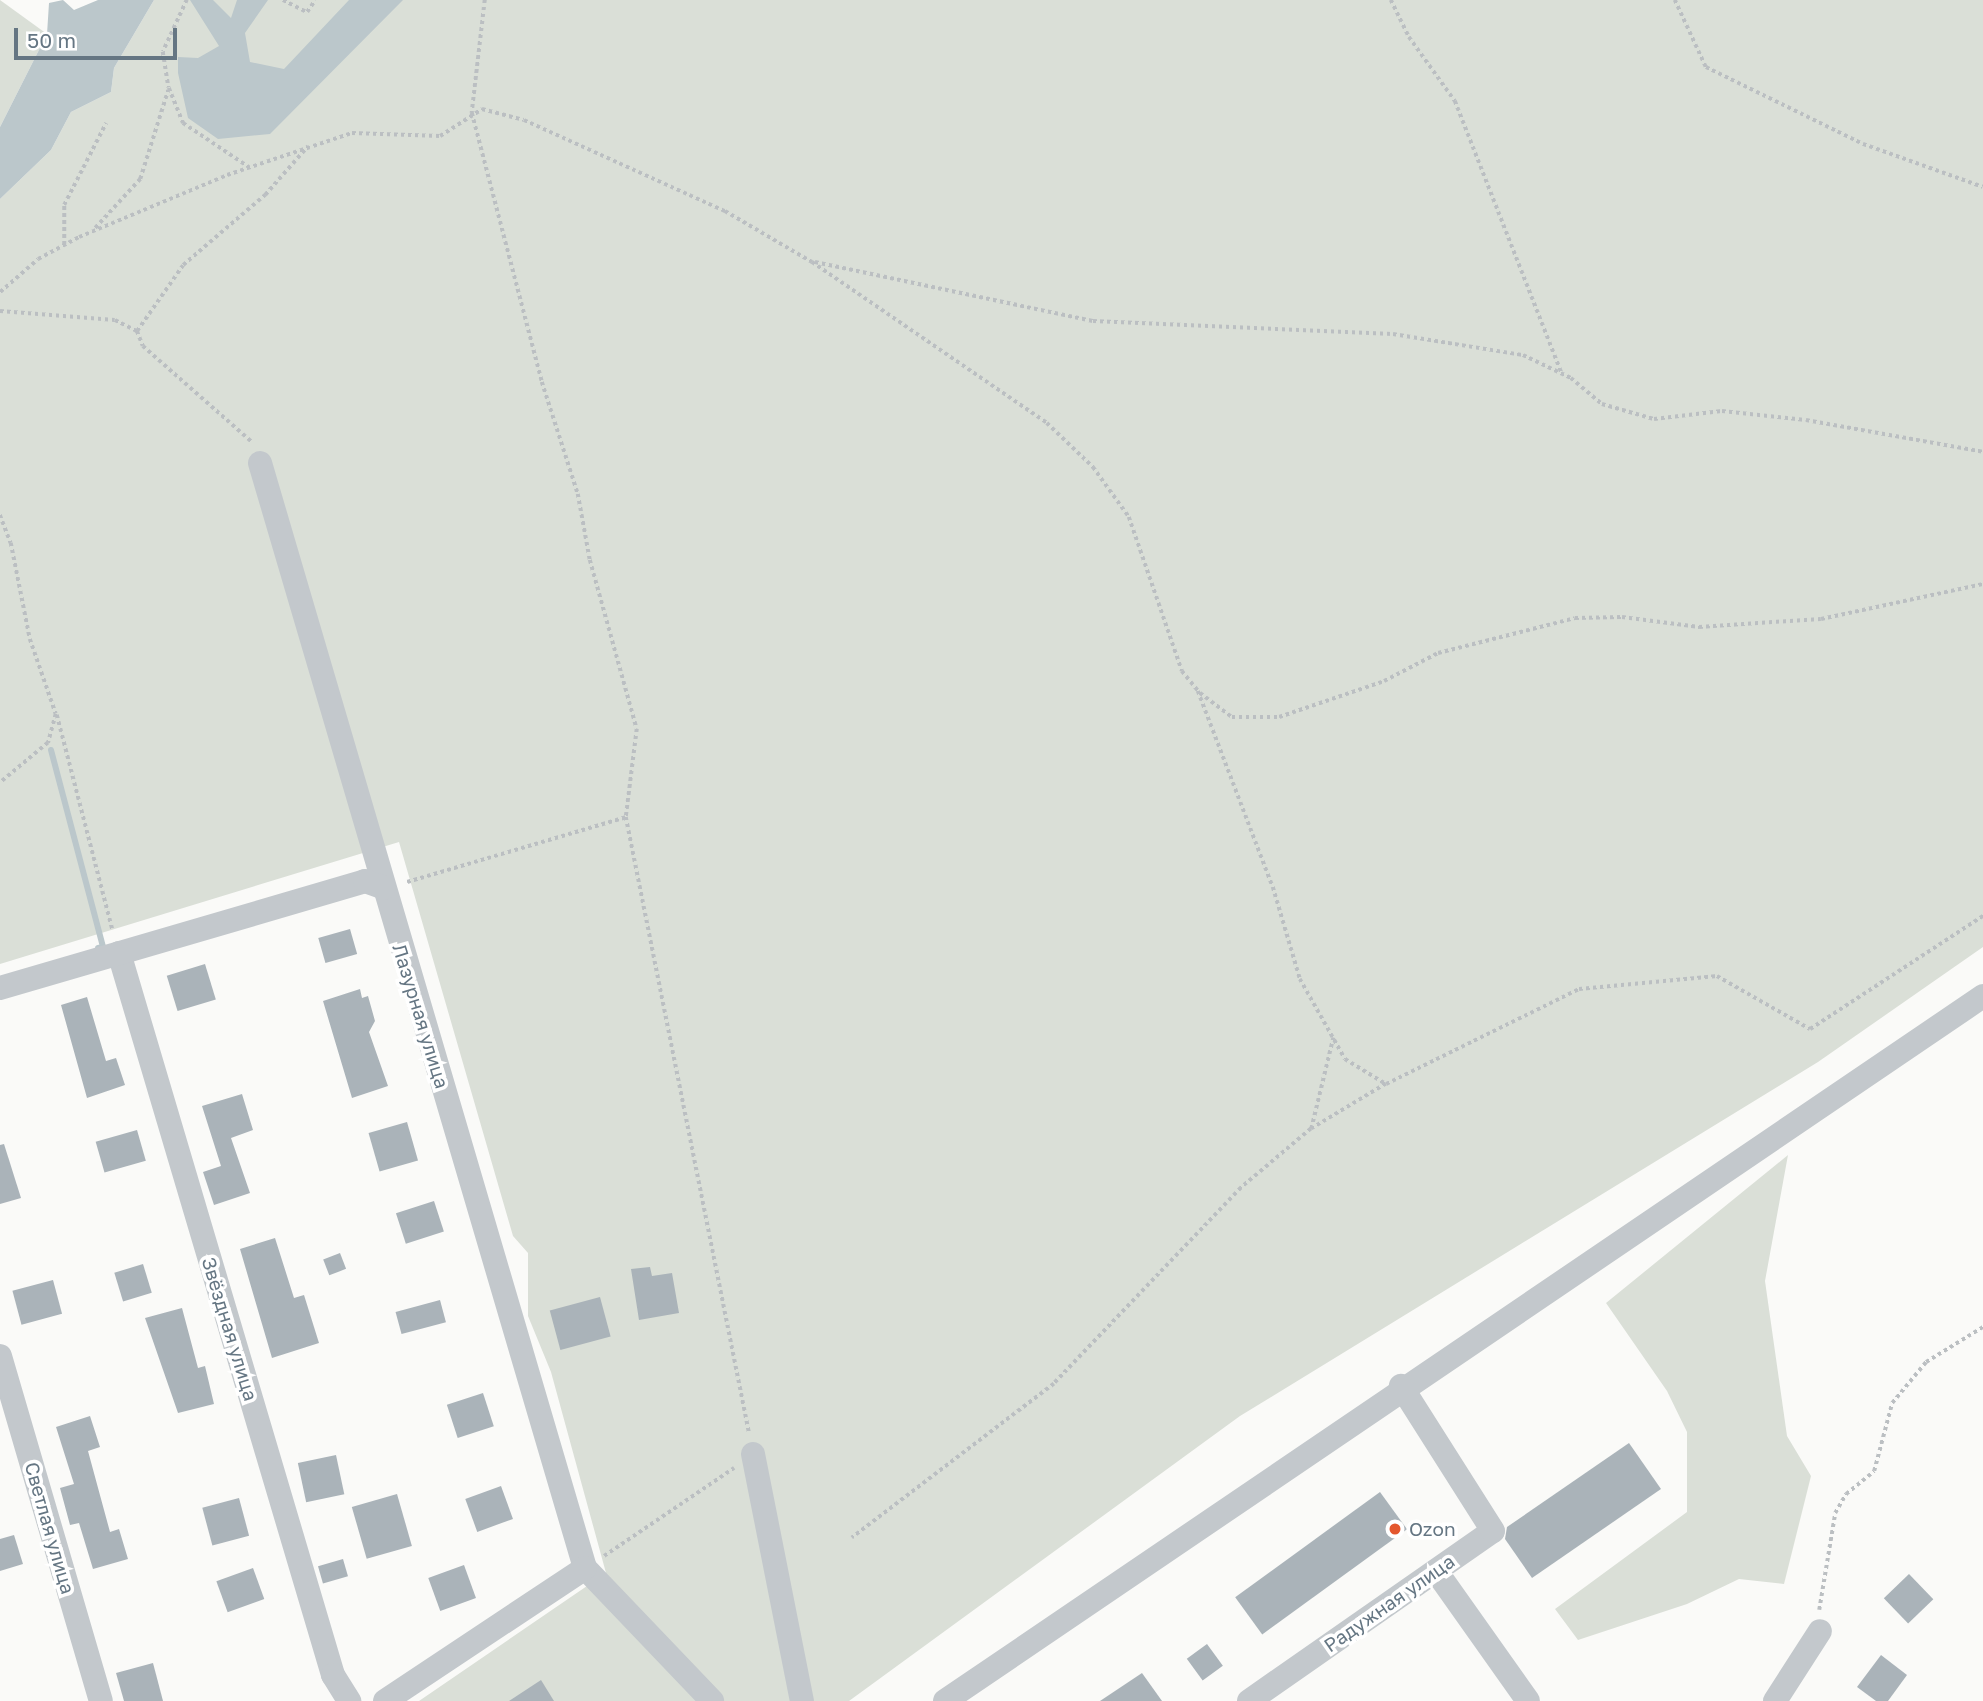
<!DOCTYPE html>
<html>
<head>
<meta charset="utf-8">
<style>
	body { margin:0 }
	#map { position:relative; width:1983px; height:1701px; overflow:hidden; background:#fafaf8; font-family:"Golos Text",sans-serif }
	div>[style] { position:absolute }
	.green>* { inset:0; background:#dadfd7 }
	.water>* { inset:0; background:#bbc7cb }
	.stream>* { height:6px; margin:-3px; padding:0 3px; transform-origin:3px; border-radius:3px; background:#bbc7cb }
	.building>* { inset:0; background:#aab3b9; transform-origin:0 0 }
	.path>* { height:3.5px; margin-top:-1.75px; transform-origin:0; background:repeating-linear-gradient(90deg,#bbbfc2 0 3.5px,transparent 0 7px) }
	.minor>* { height:24px; margin:-12px; padding:0 12px; transform-origin:12px; border-radius:12px; background:#c3c8cc }
	.dots>* { width:19px; height:19px; translate:-50% -50%; box-sizing:border-box; border:4px solid #fff; border-radius:50% }
	span { translate:-50% -50%; white-space:nowrap; text-align:center; line-height:1.15; -webkit-text-stroke:7px #fff; paint-order:stroke }
	.street-label { font-size:19px; color:#657683 }
	.poi-label { font-size:19px; color:#657683 }
	.left { translate:0 -50%; text-align:left }
	.scale { position:absolute; left:14px; top:28px; width:163px; height:32px; box-sizing:border-box; border:4px solid #657683; border-top:0; padding-left:9px; font-size:21px; line-height:24px; white-space:nowrap; color:#657683; -webkit-text-stroke:5px #fff; paint-order:stroke }
</style>
</head>
<body>
<div id="map">
	<div class="green">
		<i style="clip-path:polygon(0 0,47px 34px,0 127px)"></i>
		<i style="clip-path:polygon(154px 0,1983px 0,1983px 947px,1818px 1062px,1240px 1416px,849px 1701px,419px 1701px,606px 1573px,551px 1372px,528px 1316px,528px 1253px,513px 1236px,399px 842px,0 964px,0 199px,51px 150px,71px 112px,111px 92px,114px 68px)"></i>
		<i style="clip-path:polygon(1788px 1155px,1765px 1281px,1787px 1436px,1811px 1476px,1784px 1584px,1739px 1579px,1687px 1604px,1578px 1640px,1555px 1609px,1687px 1512px,1687px 1432px,1667px 1391px,1606px 1303px)"></i>
	</div>
	<div class="water">
		<i style="clip-path:polygon(63px 0,74px 10px,98px 0,154px 0,114px 68px,111px 92px,71px 112px,51px 150px,0 199px,0 127px,47px 34px,49px 3px)"></i>
		<i style="clip-path:polygon(190px 0,213px 0,231px 18px,237px 0,268px 0,245px 33px,250px 62px,284px 69px,349px 0,403px 0,270px 134px,218px 139px,188px 118px,178px 73px,178px 57px,198px 58px,219px 46px)"></i>
	</div>
	<div class="stream">
		<i style="left:51px;top:750px;width:204px;rotate:75.2deg"></i>
		<i style="left:103px;top:947px;width:5px;rotate:169deg"></i>
	</div>
	<div class="building">
		<i style="left:350px;top:929px;width:26px;height:33px;rotate:74deg"></i>
		<i style="left:205px;top:964px;width:37px;height:40px;rotate:73deg"></i>
		<i style="clip-path:polygon(360px 989px,362px 998px,368px 996px,375px 1021px,369px 1032px,388px 1086px,352px 1098px,323px 1001px)"></i>
		<i style="clip-path:polygon(87px 997px,106px 1061px,116px 1058px,125px 1085px,87px 1098px,61px 1005px)"></i>
		<i style="clip-path:polygon(242px 1094px,253px 1130px,231px 1138px,250px 1193px,214px 1205px,203px 1172px,221px 1166px,202px 1106px)"></i>
		<i style="left:407px;top:1122px;width:40px;height:40px;rotate:74deg"></i>
		<i style="left:137px;top:1130px;width:32px;height:43px;rotate:74deg"></i>
		<i style="clip-path:polygon(4px 1144px,21px 1198px,0 1204px,0 1145px)"></i>
		<i style="left:434px;top:1201px;width:32px;height:40px;rotate:72deg"></i>
		<i style="clip-path:polygon(275px 1238px,294px 1298px,304px 1295px,319px 1343px,272px 1358px,240px 1249px)"></i>
		<i style="left:340px;top:1253px;width:17px;height:18px;rotate:69deg"></i>
		<i style="left:143px;top:1264px;width:30px;height:30px;rotate:73deg"></i>
		<i style="clip-path:polygon(650px 1267px,652px 1276px,672px 1273px,679px 1313px,639px 1320px,631px 1269px)"></i>
		<i style="left:53px;top:1280px;width:35px;height:42px;rotate:75deg"></i>
		<i style="left:600px;top:1297px;width:41px;height:52px;rotate:75deg"></i>
		<i style="left:440px;top:1300px;width:23px;height:46px;rotate:75deg"></i>
		<i style="clip-path:polygon(182px 1308px,198px 1368px,205px 1366px,214px 1404px,178px 1413px,145px 1318px)"></i>
		<i style="left:483px;top:1393px;width:35px;height:38px;rotate:72deg"></i>
		<i style="clip-path:polygon(90px 1416px,100px 1447px,88px 1451px,110px 1532px,119px 1529px,128px 1559px,93px 1569px,79px 1523px,70px 1525px,60px 1488px,74px 1484px,56px 1427px)"></i>
		<i style="clip-path:polygon(1629px 1443px,1661px 1489px,1532px 1578px,1505px 1539px,1507px 1527px)"></i>
		<i style="left:336px;top:1455px;width:40px;height:39px;rotate:78deg"></i>
		<i style="left:501px;top:1486px;width:35px;height:38px;rotate:70deg"></i>
		<i style="left:1380px;top:1492px;width:46px;height:179px;rotate:54deg"></i>
		<i style="left:397px;top:1494px;width:54px;height:47px;rotate:74deg"></i>
		<i style="left:239px;top:1498px;width:39px;height:38px;rotate:75deg"></i>
		<i style="clip-path:polygon(14px 1535px,23px 1564px,0 1571px,0 1539px)"></i>
		<i style="left:343px;top:1559px;width:18px;height:26px;rotate:74deg"></i>
		<i style="left:464px;top:1565px;width:35px;height:38px;rotate:70deg"></i>
		<i style="left:253px;top:1568px;width:33px;height:39px;rotate:70deg"></i>
		<i style="left:1909px;top:1574px;width:35px;height:35px;rotate:46deg"></i>
		<i style="left:1207px;top:1644px;width:27px;height:25px;rotate:54deg"></i>
		<i style="clip-path:polygon(1881px 1655px,1907px 1675px,1888px 1701px,1876px 1701px,1857px 1687px)"></i>
		<i style="clip-path:polygon(153px 1663px,163px 1701px,124px 1701px,116px 1673px)"></i>
		<i style="clip-path:polygon(1142px 1673px,1162px 1701px,1100px 1701px)"></i>
		<i style="clip-path:polygon(541px 1680px,554px 1701px,509px 1701px)"></i>
	</div>
	<div class="path">
		<i style="left:187px;top:0;width:57px;rotate:114.8deg"></i>
		<i style="left:163px;top:52px;width:36px;rotate:81deg"></i>
		<i style="left:169px;top:88px;width:38px;rotate:68deg"></i>
		<i style="left:183px;top:123px;width:79px;rotate:33.7deg"></i>
		<i style="left:283px;top:0;width:27px;rotate:27deg"></i>
		<i style="left:307px;top:12px;width:14px;rotate:-56deg"></i>
		<i style="left:485px;top:0;width:114px;rotate:96.6deg"></i>
		<i style="left:472px;top:113px;width:278px;rotate:75.4deg"></i>
		<i style="left:542px;top:382px;width:118px;rotate:72.2deg"></i>
		<i style="left:578px;top:494px;width:67px;rotate:79.7deg"></i>
		<i style="left:590px;top:560px;width:175px;rotate:74.5deg"></i>
		<i style="left:637px;top:729px;width:89px;rotate:97.1deg"></i>
		<i style="left:626px;top:817px;width:627px;rotate:78.69deg"></i>
		<i style="left:1391px;top:0;width:41px;rotate:64.1deg"></i>
		<i style="left:1409px;top:37px;width:79px;rotate:54.3deg"></i>
		<i style="left:1455px;top:101px;width:291px;rotate:68.6deg"></i>
		<i style="left:1675px;top:0;width:74px;rotate:65.2deg"></i>
		<i style="left:1706px;top:67px;width:175px;rotate:26.1deg"></i>
		<i style="left:1863px;top:144px;width:127px;rotate:19.7deg"></i>
		<i style="left:95px;top:228px;width:67px;rotate:-47.4deg"></i>
		<i style="left:140px;top:179px;width:93px;rotate:-72.5deg"></i>
		<i style="left:64px;top:245px;width:40px;rotate:-90deg"></i>
		<i style="left:64px;top:205px;width:92px;rotate:-62.9deg"></i>
		<i style="left:815px;top:262px;width:284px;rotate:12deg"></i>
		<i style="left:1093px;top:321px;width:300px;rotate:2.5deg"></i>
		<i style="left:1393px;top:334px;width:132px;rotate:9.2deg"></i>
		<i style="left:1523px;top:355px;width:53px;rotate:25.6deg"></i>
		<i style="left:1571px;top:378px;width:40px;rotate:40deg"></i>
		<i style="left:1602px;top:404px;width:54px;rotate:16.1deg"></i>
		<i style="left:1654px;top:419px;width:68px;rotate:-6.7deg"></i>
		<i style="left:1722px;top:411px;width:84px;rotate:6.1deg"></i>
		<i style="left:1806px;top:420px;width:180px;rotate:10.2deg"></i>
		<i style="left:0;top:292px;width:50px;rotate:-41deg"></i>
		<i style="left:38px;top:259px;width:47px;rotate:-28.2deg"></i>
		<i style="left:79px;top:237px;width:160px;rotate:-22.7deg"></i>
		<i style="left:227px;top:175px;width:132px;rotate:-18.6deg"></i>
		<i style="left:352px;top:133px;width:88px;rotate:2deg"></i>
		<i style="left:440px;top:136px;width:50px;rotate:-32.7deg"></i>
		<i style="left:482px;top:109px;width:43px;rotate:14.7deg"></i>
		<i style="left:524px;top:120px;width:221px;rotate:24.4deg"></i>
		<i style="left:725px;top:211px;width:101px;rotate:30.4deg"></i>
		<i style="left:812px;top:262px;width:285px;rotate:34.4deg"></i>
		<i style="left:1047px;top:423px;width:64px;rotate:43.7deg"></i>
		<i style="left:1093px;top:467px;width:62px;rotate:54.2deg"></i>
		<i style="left:1129px;top:517px;width:163px;rotate:71deg"></i>
		<i style="left:1182px;top:671px;width:26px;rotate:51deg"></i>
		<i style="left:1198px;top:691px;width:210px;rotate:69.1deg"></i>
		<i style="left:1273px;top:887px;width:96px;rotate:73.6deg"></i>
		<i style="left:1300px;top:979px;width:92px;rotate:60.6deg"></i>
		<i style="left:1345px;top:1059px;width:48px;rotate:31.4deg"></i>
		<i style="left:1386px;top:1084px;width:87px;rotate:149deg"></i>
		<i style="left:1311px;top:1129px;width:92px;rotate:139.9deg"></i>
		<i style="left:1241px;top:1188px;width:271px;rotate:133.7deg"></i>
		<i style="left:1054px;top:1384px;width:254px;rotate:142.7deg"></i>
		<i style="left:0;top:311px;width:115px;rotate:4.5deg"></i>
		<i style="left:115px;top:320px;width:25px;rotate:27deg"></i>
		<i style="left:137px;top:331px;width:80px;rotate:-55.1deg"></i>
		<i style="left:183px;top:265px;width:108px;rotate:-40.5deg"></i>
		<i style="left:265px;top:195px;width:65px;rotate:-48.7deg"></i>
		<i style="left:137px;top:331px;width:16px;rotate:68deg"></i>
		<i style="left:143px;top:346px;width:145px;rotate:41.4deg"></i>
		<i style="left:0;top:515px;width:30px;rotate:69deg"></i>
		<i style="left:11px;top:543px;width:98px;rotate:78.8deg"></i>
		<i style="left:30px;top:639px;width:79px;rotate:70.9deg"></i>
		<i style="left:56px;top:714px;width:30px;rotate:105deg"></i>
		<i style="left:48px;top:743px;width:62px;rotate:140.2deg"></i>
		<i style="left:1200px;top:693px;width:40px;rotate:37deg"></i>
		<i style="left:1232px;top:717px;width:47px"></i>
		<i style="left:1279px;top:717px;width:111px;rotate:-18.9deg"></i>
		<i style="left:1384px;top:681px;width:61px;rotate:-27.4deg"></i>
		<i style="left:1438px;top:653px;width:141px;rotate:-14.3deg"></i>
		<i style="left:1575px;top:618px;width:47px;rotate:-1.2deg"></i>
		<i style="left:1622px;top:617px;width:78px;rotate:7.4deg"></i>
		<i style="left:1699px;top:627px;width:122px;rotate:-3.8deg"></i>
		<i style="left:1821px;top:619px;width:166px;rotate:-12.2deg"></i>
		<i style="left:57px;top:715px;width:223px;rotate:75.5deg"></i>
		<i style="left:407px;top:882px;width:228px;rotate:-16.5deg"></i>
		<i style="left:1386px;top:1084px;width:215px;rotate:-26.2deg"></i>
		<i style="left:1579px;top:989px;width:139px;rotate:-5.4deg"></i>
		<i style="left:1717px;top:976px;width:107px;rotate:29.7deg"></i>
		<i style="left:1810px;top:1029px;width:207px;rotate:-33.2deg"></i>
		<i style="left:1311px;top:1129px;width:94px;rotate:-76.4deg"></i>
		<i style="left:604px;top:1556px;width:157px;rotate:-34.1deg"></i>
		<i style="left:1819px;top:1610px;width:98px;rotate:-80.6deg"></i>
		<i style="left:1835px;top:1513px;width:22px;rotate:-60deg"></i>
		<i style="left:1846px;top:1494px;width:36px;rotate:-39deg"></i>
		<i style="left:1874px;top:1471px;width:70px;rotate:-75.2deg"></i>
		<i style="left:1892px;top:1403px;width:53px;rotate:-50.3deg"></i>
		<i style="left:1926px;top:1362px;width:67px;rotate:-31.6deg"></i>
	</div>
	<div class="minor">
		<i style="left:260px;top:463px;width:1152px;rotate:73.61deg"></i>
		<i style="left:585px;top:1568px;width:184px;rotate:46.3deg"></i>
		<i style="left:119px;top:953px;width:753px;rotate:73.49deg"></i>
		<i style="left:333px;top:1675px;width:31px;rotate:58deg"></i>
		<i style="left:0;top:988px;width:380px;rotate:-16.3deg"></i>
		<i style="left:365px;top:881px;width:20px;rotate:20deg"></i>
		<i style="left:0;top:1356px;width:359px;rotate:73.7deg"></i>
		<i style="left:753px;top:1454px;width:252px;rotate:78.8deg"></i>
		<i style="left:1436px;top:1571px;width:159px;rotate:54.7deg"></i>
		<i style="left:385px;top:1701px;width:240px;rotate:-33.6deg"></i>
		<i style="left:945px;top:1701px;width:1255px;rotate:-34.18deg"></i>
		<i style="left:1249px;top:1701px;width:297px;rotate:-34.9deg"></i>
		<i style="left:1493px;top:1531px;width:172px;rotate:-122.4deg"></i>
		<i style="left:1775px;top:1701px;width:83px;rotate:-57.3deg"></i>
	</div>
	<div class="dots">
		<i style="left:1395px;top:1529px;background:#e4572e"></i>
	</div>
	<div class="street-label">
		<span style="left:421px;top:1016px;rotate:73deg">Лазурная улица</span>
		<span style="left:230px;top:1329px;rotate:73deg">Звёздная улица</span>
		<span style="left:50px;top:1528px;rotate:74deg">Светлая улица</span>
		<span style="left:1389px;top:1603px;rotate:-35deg">Радужная улица</span>
	</div>
	<div class="poi-label">
		<span class="left" style="left:1409px;top:1529px">Ozon</span>
	</div>
	<div class="scale">50 m</div>
</div>
</body>
</html>
